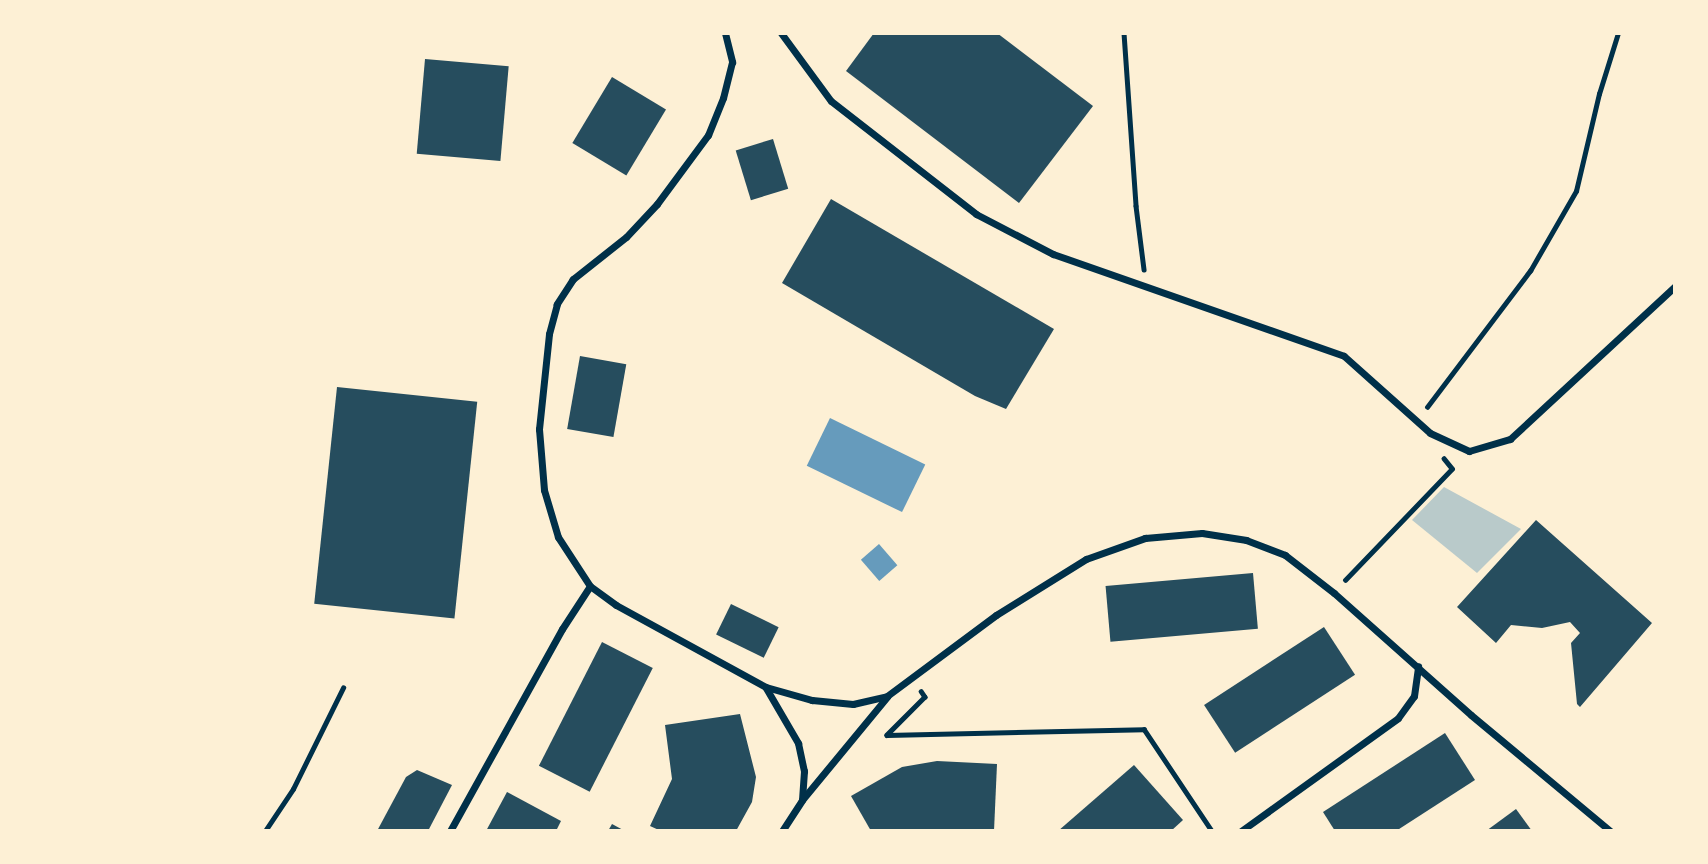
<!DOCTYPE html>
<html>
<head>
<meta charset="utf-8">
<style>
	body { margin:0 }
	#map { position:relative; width:1708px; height:864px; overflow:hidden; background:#fdf0d5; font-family:"Source Sans 3",sans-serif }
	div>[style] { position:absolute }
	.green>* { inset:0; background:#b9caca }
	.water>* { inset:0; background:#669bbc; transform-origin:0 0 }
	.building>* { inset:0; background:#264d5e; transform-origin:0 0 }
	.path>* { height:4.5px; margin:-2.25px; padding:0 2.25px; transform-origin:2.25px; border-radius:2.25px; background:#003049 }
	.minor>* { height:7px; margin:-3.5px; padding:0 3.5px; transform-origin:3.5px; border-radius:3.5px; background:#003049 }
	span { translate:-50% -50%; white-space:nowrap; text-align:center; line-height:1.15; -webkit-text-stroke:6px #fdf0d5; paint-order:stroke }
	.frame { position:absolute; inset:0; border:35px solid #fdf0d5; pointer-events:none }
</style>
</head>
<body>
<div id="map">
	<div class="green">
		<i style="clip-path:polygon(1444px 487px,1521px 529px,1477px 573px,1412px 520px)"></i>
	</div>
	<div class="water">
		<i style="left:830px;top:418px;width:106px;height:53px;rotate:26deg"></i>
		<i style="left:879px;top:544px;width:28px;height:24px;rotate:49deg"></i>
	</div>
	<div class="building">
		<i style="clip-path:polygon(874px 33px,997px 33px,1093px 106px,1019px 203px,846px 71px)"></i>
		<i style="left:425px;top:59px;width:84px;height:95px;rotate:5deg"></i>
		<i style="left:612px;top:77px;width:63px;height:77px;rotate:31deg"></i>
		<i style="left:773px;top:139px;width:52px;height:39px;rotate:73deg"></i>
		<i style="clip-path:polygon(831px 199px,1054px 329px,1006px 409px,975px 396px,782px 283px)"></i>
		<i style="left:580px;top:356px;width:47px;height:74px;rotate:10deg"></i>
		<i style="left:337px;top:387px;width:141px;height:218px;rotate:6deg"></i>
		<i style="clip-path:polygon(1536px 520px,1652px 623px,1580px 707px,1577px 704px,1571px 643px,1580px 633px,1570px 622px,1542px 628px,1511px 625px,1496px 643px,1457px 607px)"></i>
		<i style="left:1253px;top:573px;width:56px;height:148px;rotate:85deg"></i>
		<i style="left:731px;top:604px;width:53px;height:34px;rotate:26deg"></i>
		<i style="left:1324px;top:627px;width:57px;height:143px;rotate:57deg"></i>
		<i style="left:602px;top:642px;width:57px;height:139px;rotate:27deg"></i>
		<i style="clip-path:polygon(740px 714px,756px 777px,752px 802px,736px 831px,661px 831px,650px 826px,672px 779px,665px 725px)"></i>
		<i style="clip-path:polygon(1445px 733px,1475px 780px,1396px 831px,1335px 831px,1323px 812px)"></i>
		<i style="clip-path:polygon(937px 761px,997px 764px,994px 831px,871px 831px,851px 796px,902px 767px)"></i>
		<i style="clip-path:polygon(1134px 765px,1183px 820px,1171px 831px,1058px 831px)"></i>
		<i style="clip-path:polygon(417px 770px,452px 785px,428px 831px,377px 831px,406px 777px)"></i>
		<i style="clip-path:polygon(507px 792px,561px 821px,556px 831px,486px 831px)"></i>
		<i style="clip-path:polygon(1516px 809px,1532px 831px,1486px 831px)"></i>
		<i style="clip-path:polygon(612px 824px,625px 831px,608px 831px)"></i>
	</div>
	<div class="path">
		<i style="left:1124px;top:33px;width:173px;rotate:86deg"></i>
		<i style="left:1136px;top:206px;width:64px;rotate:82.8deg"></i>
		<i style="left:1427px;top:407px;width:171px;rotate:-52.9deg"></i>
		<i style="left:1530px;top:271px;width:92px;rotate:-60.1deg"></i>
		<i style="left:1576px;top:191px;width:100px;rotate:-76.7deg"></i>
		<i style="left:1599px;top:94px;width:64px;rotate:-72.7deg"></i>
		<i style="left:1345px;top:580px;width:154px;rotate:-46.1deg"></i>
		<i style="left:1452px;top:469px;width:13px;rotate:-129deg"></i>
		<i style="left:921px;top:691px;width:7px;rotate:56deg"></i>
		<i style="left:925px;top:697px;width:54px;rotate:135deg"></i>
		<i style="left:887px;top:735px;width:257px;rotate:-1.3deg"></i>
		<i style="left:1144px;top:729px;width:123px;rotate:56.3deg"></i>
		<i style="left:265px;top:831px;width:50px;rotate:-56.3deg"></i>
		<i style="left:293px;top:789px;width:113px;rotate:-63.7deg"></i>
	</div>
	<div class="minor">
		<i style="left:725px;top:33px;width:30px;rotate:76deg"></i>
		<i style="left:732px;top:62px;width:37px;rotate:104deg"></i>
		<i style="left:723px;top:98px;width:40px;rotate:112deg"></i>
		<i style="left:708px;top:135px;width:86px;rotate:126.5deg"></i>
		<i style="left:657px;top:204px;width:45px;rotate:133.2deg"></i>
		<i style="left:626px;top:237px;width:68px;rotate:141.6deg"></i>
		<i style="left:573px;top:279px;width:30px;rotate:123deg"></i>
		<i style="left:557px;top:304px;width:31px;rotate:105deg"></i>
		<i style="left:549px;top:334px;width:96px;rotate:96deg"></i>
		<i style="left:539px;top:429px;width:61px;rotate:85.3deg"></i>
		<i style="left:544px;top:490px;width:49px;rotate:73.4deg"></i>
		<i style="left:558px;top:537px;width:59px;rotate:56.9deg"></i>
		<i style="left:590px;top:586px;width:32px;rotate:36deg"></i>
		<i style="left:616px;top:605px;width:171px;rotate:28.7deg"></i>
		<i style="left:766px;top:687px;width:48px;rotate:15.8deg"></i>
		<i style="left:812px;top:700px;width:41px;rotate:5.6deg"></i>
		<i style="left:853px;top:704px;width:35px;rotate:-13deg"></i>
		<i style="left:887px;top:696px;width:136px;rotate:-36.6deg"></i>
		<i style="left:996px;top:615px;width:106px;rotate:-31.9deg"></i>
		<i style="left:1086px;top:559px;width:63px;rotate:-19.6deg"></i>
		<i style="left:1145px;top:538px;width:57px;rotate:-5deg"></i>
		<i style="left:1202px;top:533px;width:45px;rotate:9deg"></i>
		<i style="left:1246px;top:540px;width:42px;rotate:21deg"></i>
		<i style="left:1285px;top:555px;width:62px;rotate:37.8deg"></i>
		<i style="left:1334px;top:593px;width:183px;rotate:41.7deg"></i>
		<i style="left:1471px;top:715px;width:181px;rotate:39.8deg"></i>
		<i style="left:781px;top:33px;width:84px;rotate:53.7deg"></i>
		<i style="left:831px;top:101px;width:184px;rotate:37.9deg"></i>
		<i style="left:976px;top:214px;width:87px;rotate:27.5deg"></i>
		<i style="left:1053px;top:254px;width:308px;rotate:19.3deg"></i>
		<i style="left:1344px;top:356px;width:115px;rotate:41.8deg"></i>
		<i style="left:1430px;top:433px;width:43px;rotate:24.8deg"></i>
		<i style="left:1469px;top:451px;width:43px;rotate:-16.3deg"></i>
		<i style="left:1510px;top:439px;width:225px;rotate:-42.8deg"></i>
		<i style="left:766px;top:688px;width:64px;rotate:59.8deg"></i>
		<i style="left:798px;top:743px;width:29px;rotate:78deg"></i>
		<i style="left:804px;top:771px;width:28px;rotate:94deg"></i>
		<i style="left:450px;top:831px;width:231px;rotate:-61deg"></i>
		<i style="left:562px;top:629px;width:51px;rotate:-56.9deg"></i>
		<i style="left:782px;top:831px;width:37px;rotate:-57deg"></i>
		<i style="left:802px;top:800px;width:134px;rotate:-50.5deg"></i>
		<i style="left:1241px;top:831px;width:193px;rotate:-35.7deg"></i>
		<i style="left:1398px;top:718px;width:27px;rotate:-54deg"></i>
		<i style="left:1414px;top:696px;width:30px;rotate:-82deg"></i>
	</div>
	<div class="frame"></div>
</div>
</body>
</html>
